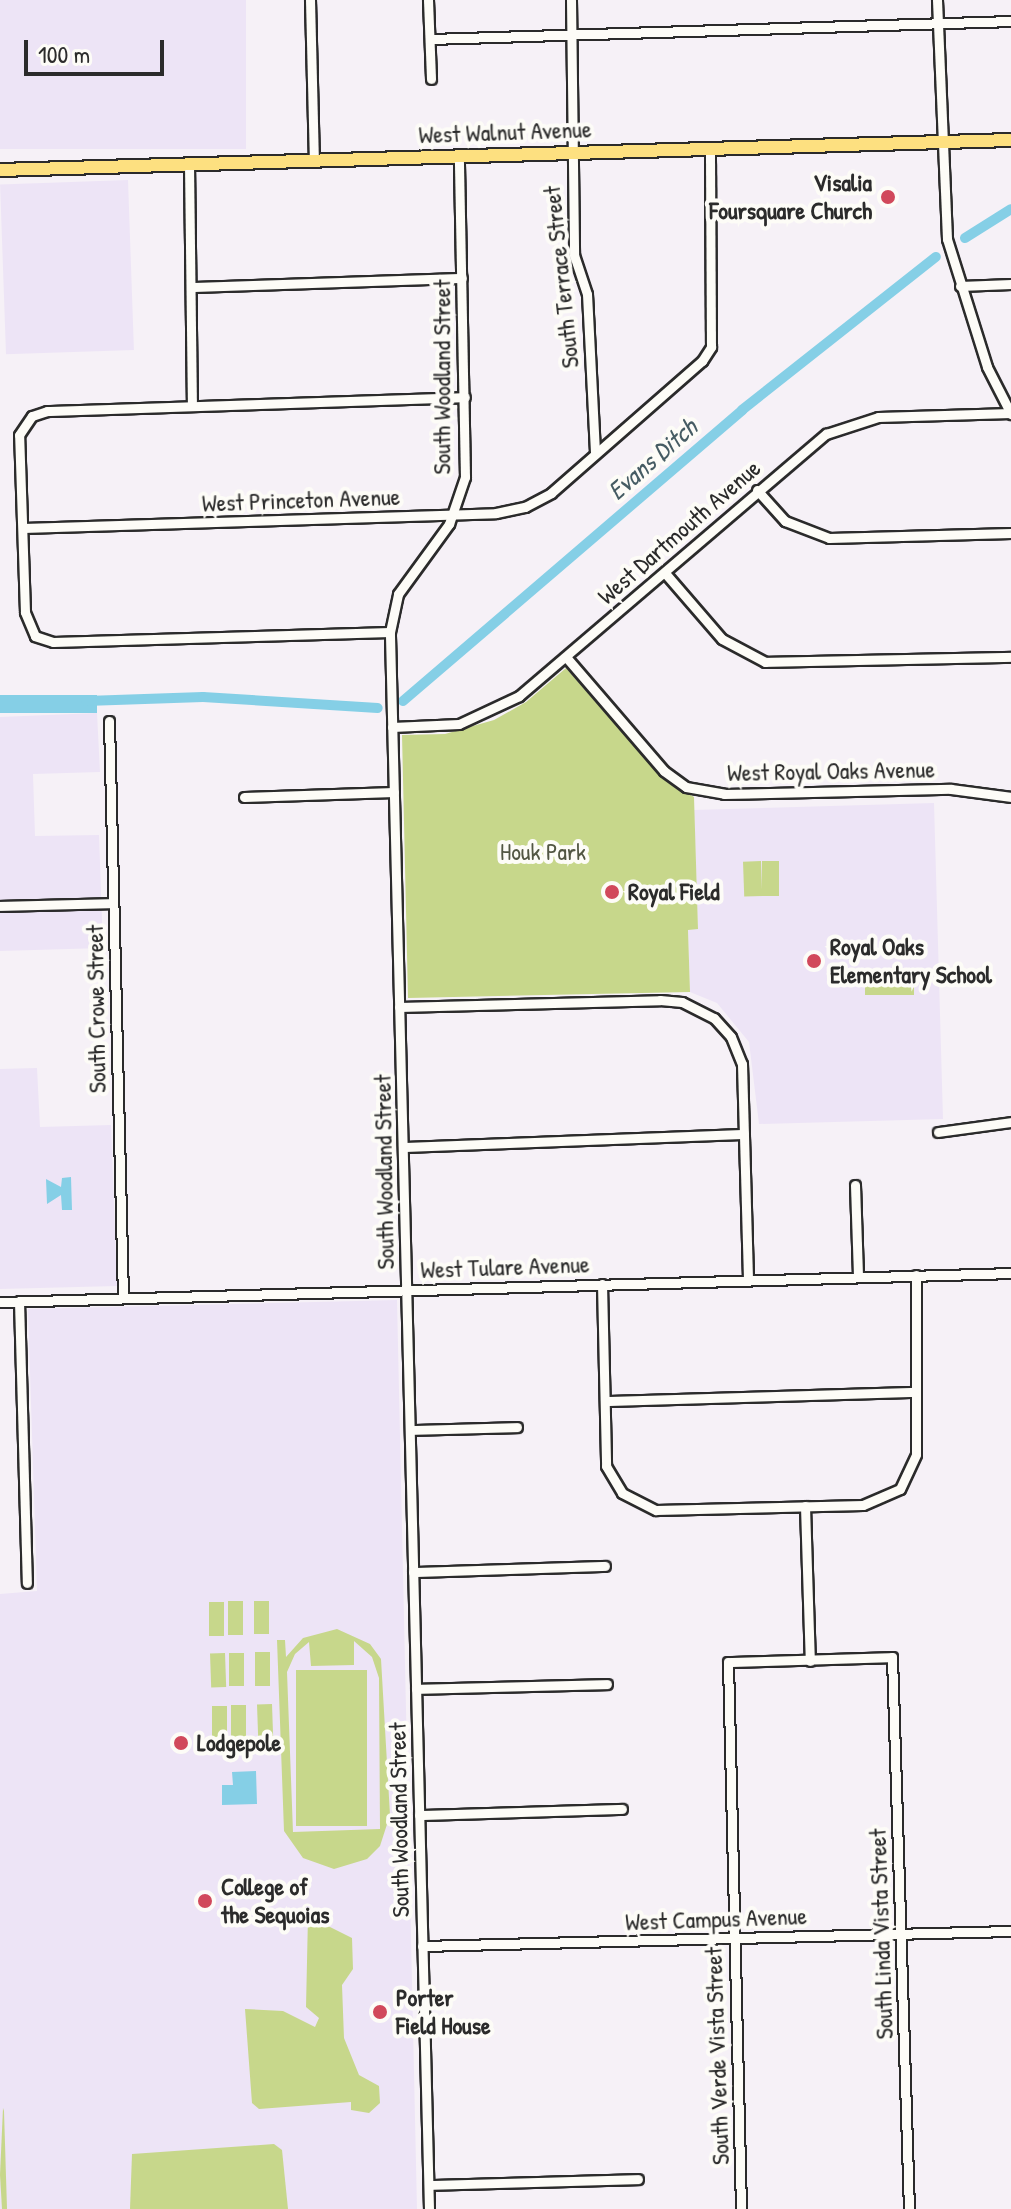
<!DOCTYPE html>
<html>
<head>
<meta charset="utf-8">
<style>
	body { margin:0 }
	#map { position:relative; width:1011px; height:2209px; overflow:hidden; background:#f6f1f7; font-family:"Patrick Hand",sans-serif }
	div>[style] { position:absolute }
	.built>* { inset:0; background:#ede4f6; transform-origin:0 0 }
	.green>* { inset:0; background:#c7d78b; transform-origin:0 0 }
	.water>* { inset:0; background:#85cfe6; transform-origin:0 0 }
	.canal>* { height:10px; margin:-5px; padding:0 5px; transform-origin:5px; border-radius:5px; background:#85cfe6 }
	.roads { filter:drop-shadow(2px 0 #2b2b2b) drop-shadow(-2px 0 #2b2b2b) drop-shadow(0 2px #2b2b2b) drop-shadow(0 -2px #2b2b2b) }
	.minor>* { height:9px; margin:-4.5px; padding:0 4.5px; transform-origin:4.5px; border-radius:4.5px; background:#fdfcf7 }
	.major>* { height:12px; margin:-6px; padding:0 6px; transform-origin:6px; border-radius:6px; background:#fde080 }
	.dots>* { width:22px; height:22px; translate:-50% -50%; box-sizing:border-box; border:4px solid #fdfcf7; border-radius:50% }
	span { translate:-50% -50%; white-space:nowrap; text-align:center; line-height:1.15; -webkit-text-stroke:8px #fdfcf7; paint-order:stroke }
	.street-label { font-size:24px; color:#2b2b2b }
	.poi-label { font-size:24px; color:#2b2b2b; font-weight:700 }
	.right { translate:-100% -50%; text-align:right }
	.left { translate:0 -50%; text-align:left }
	.park-label { font-size:24px; color:#525643 }
	.water-label { font-size:26px; color:#465c63; font-style:italic }
	.scale { position:absolute; left:24px; top:40px; width:140px; height:36px; box-sizing:border-box; border:4px solid #2b2b2b; border-top:0; padding-left:10px; font-size:24px; line-height:28px; white-space:nowrap; color:#2b2b2b; -webkit-text-stroke:6px #fdfcf7; paint-order:stroke }
</style>
</head>
<body>
<div id="map">
	<div class="built">
		<i style="left:0;top:0;width:246px;height:149px"></i>
		<i style="left:128px;top:180px;width:170px;height:128px;rotate:88deg"></i>
		<i style="clip-path:polygon(97px 713px,100px 772px,33px 774px,35px 836px,99px 835px,103px 948px,0 951px,0 717px)"></i>
		<i style="clip-path:polygon(934px 803px,943px 1119px,759px 1124px,749px 1042px,717px 1003px,690px 992px,688px 929px,698px 928px,694px 810px)"></i>
		<i style="clip-path:polygon(37px 1068px,40px 1127px,111px 1125px,117px 1286px,0 1289px,0 1069px)"></i>
		<i style="clip-path:polygon(397px 1300px,417px 2209px,0 2209px,0 1594px,37px 1591px,28px 1309px)"></i>
	</div>
	<div class="green">
		<i style="clip-path:polygon(566px 668px,660px 776px,694px 797px,698px 929px,688px 930px,690px 992px,408px 998px,402px 735px,445px 734px,494px 720px,526px 702px)"></i>
		<i style="left:761px;top:861px;width:35px;height:18px;rotate:88deg"></i>
		<i style="left:762px;top:861px;width:17px;height:35px"></i>
		<i style="left:914px;top:978px;width:17px;height:49px;rotate:90deg"></i>
		<i style="left:228px;top:1601px;width:15px;height:34px"></i>
		<i style="left:254px;top:1601px;width:15px;height:33px"></i>
		<i style="left:209px;top:1602px;width:15px;height:34px"></i>
		<i style="clip-path:polygon(evenodd,337px 1629px,370px 1644px,381px 1659px,390px 1815px,380px 1846px,367px 1859px,334px 1869px,303px 1858px,284px 1831px,277px 1640px,285px 1640px,286px 1657px,303px 1638px,337px 1629px,354px 1641px,372px 1657px,379px 1678px,380px 1829px,293px 1832px,287px 1672px,295px 1654px,309px 1642px,311px 1666px,354px 1665px,354px 1641px)"></i>
		<i style="left:255px;top:1652px;width:15px;height:34px"></i>
		<i style="left:225px;top:1653px;width:34px;height:15px;rotate:88deg"></i>
		<i style="left:229px;top:1653px;width:15px;height:33px"></i>
		<i style="left:296px;top:1670px;width:71px;height:156px"></i>
		<i style="left:272px;top:1704px;width:34px;height:15px;rotate:88deg"></i>
		<i style="left:231px;top:1705px;width:15px;height:34px"></i>
		<i style="left:212px;top:1706px;width:15px;height:33px"></i>
		<i style="clip-path:polygon(308px 1916px,352px 1938px,353px 1969px,342px 1985px,344px 2038px,359px 2075px,379px 2086px,380px 2103px,369px 2113px,351px 2110px,351px 2102px,259px 2109px,252px 2103px,245px 2009px,283px 2011px,315px 2027px,319px 2018px,306px 2007px)"></i>
		<i style="clip-path:polygon(3px 2108px,4px 2111px,7px 2209px,2px 2209px,0 2175px)"></i>
		<i style="clip-path:polygon(274px 2144px,282px 2150px,288px 2209px,130px 2209px,132px 2154px)"></i>
	</div>
	<div class="water">
		<i style="left:97px;top:695px;width:18px;height:97px;rotate:90deg"></i>
		<i style="clip-path:polygon(71px 1177px,72px 1210px,62px 1210px,61px 1195px,47px 1204px,46px 1179px,61px 1187px,62px 1178px)"></i>
		<i style="clip-path:polygon(256px 1771px,257px 1804px,222px 1805px,222px 1785px,233px 1785px,232px 1772px)"></i>
	</div>
	<div class="canal">
		<i style="left:965px;top:238px;width:54px;rotate:-32.2deg"></i>
		<i style="left:86px;top:701px;width:117px;rotate:-2deg"></i>
		<i style="left:203px;top:697px;width:175px;rotate:3.6deg"></i>
		<i style="left:403px;top:701px;width:447px;rotate:-40.6deg"></i>
		<i style="left:742px;top:410px;width:247px;rotate:-38.3deg"></i>
	</div>
	<div class="roads">
		<div class="minor">
			<i style="left:310px;top:0;width:160px;rotate:88.6deg"></i>
			<i style="left:428px;top:0;width:79px;rotate:87.8deg"></i>
			<i style="left:571px;top:0;width:255px;rotate:89.3deg"></i>
			<i style="left:574px;top:255px;width:41px;rotate:71.6deg"></i>
			<i style="left:587px;top:294px;width:159px;rotate:87.1deg"></i>
			<i style="left:937px;top:0;width:239px;rotate:87.6deg"></i>
			<i style="left:947px;top:239px;width:134px;rotate:72.6deg"></i>
			<i style="left:987px;top:367px;width:53px;rotate:62.9deg"></i>
			<i style="left:430px;top:39px;width:581px;rotate:-1.77deg"></i>
			<i style="left:189px;top:164px;width:242px;rotate:89.3deg"></i>
			<i style="left:960px;top:286px;width:51px;rotate:-2.2deg"></i>
			<i style="left:191px;top:287px;width:271px;rotate:-1.9deg"></i>
			<i style="left:757px;top:490px;width:42px;rotate:47.9deg"></i>
			<i style="left:785px;top:521px;width:47px;rotate:21.1deg"></i>
			<i style="left:829px;top:538px;width:182px;rotate:-1.6deg"></i>
			<i style="left:23px;top:528px;width:473px;rotate:-1.8deg"></i>
			<i style="left:496px;top:513px;width:30px;rotate:-12deg"></i>
			<i style="left:525px;top:507px;width:30px;rotate:-28deg"></i>
			<i style="left:551px;top:493px;width:201px;rotate:-41.2deg"></i>
			<i style="left:702px;top:361px;width:17px;rotate:-57deg"></i>
			<i style="left:711px;top:347px;width:198px;rotate:-90.3deg"></i>
			<i style="left:665px;top:573px;width:87px;rotate:49.2deg"></i>
			<i style="left:722px;top:639px;width:49px;rotate:28.1deg"></i>
			<i style="left:765px;top:662px;width:246px;rotate:-1.2deg"></i>
			<i style="left:390px;top:632px;width:337px;rotate:178.3deg"></i>
			<i style="left:53px;top:642px;width:19px;rotate:-162deg"></i>
			<i style="left:35px;top:636px;width:26px;rotate:-113deg"></i>
			<i style="left:25px;top:612px;width:177px;rotate:-91.9deg"></i>
			<i style="left:19px;top:435px;width:23px;rotate:-56deg"></i>
			<i style="left:32px;top:416px;width:16px;rotate:-18deg"></i>
			<i style="left:47px;top:411px;width:418px;rotate:-1.9deg"></i>
			<i style="left:566px;top:657px;width:150px;rotate:49.3deg"></i>
			<i style="left:664px;top:771px;width:27px;rotate:36deg"></i>
			<i style="left:686px;top:787px;width:39px;rotate:10deg"></i>
			<i style="left:724px;top:794px;width:227px;rotate:-1.3deg"></i>
			<i style="left:951px;top:789px;width:61px;rotate:7.6deg"></i>
			<i style="left:109px;top:721px;width:575px;rotate:88.61deg"></i>
			<i style="left:392px;top:727px;width:67px;rotate:-2.6deg"></i>
			<i style="left:459px;top:724px;width:66px;rotate:-25deg"></i>
			<i style="left:519px;top:696px;width:404px;rotate:-40.5deg"></i>
			<i style="left:826px;top:434px;width:55px;rotate:-18.1deg"></i>
			<i style="left:878px;top:417px;width:133px;rotate:-1.7deg"></i>
			<i style="left:244px;top:797px;width:150px;rotate:-1.9deg"></i>
			<i style="left:0;top:906px;width:113px;rotate:-1.5deg"></i>
			<i style="left:399px;top:1007px;width:261px;rotate:-1.5deg"></i>
			<i style="left:660px;top:1000px;width:22px;rotate:5deg"></i>
			<i style="left:682px;top:1002px;width:36px;rotate:27deg"></i>
			<i style="left:714px;top:1018px;width:25px;rotate:48deg"></i>
			<i style="left:731px;top:1037px;width:29px;rotate:68deg"></i>
			<i style="left:742px;top:1064px;width:216px;rotate:88.4deg"></i>
			<i style="left:938px;top:1132px;width:74px;rotate:-7.8deg"></i>
			<i style="left:403px;top:1147px;width:341px;rotate:-2.2deg"></i>
			<i style="left:855px;top:1185px;width:92px;rotate:88.1deg"></i>
			<i style="left:602px;top:1284px;width:182px;rotate:88.7deg"></i>
			<i style="left:606px;top:1466px;width:31px;rotate:59deg"></i>
			<i style="left:622px;top:1493px;width:38px;rotate:27deg"></i>
			<i style="left:656px;top:1510px;width:207px;rotate:-1.4deg"></i>
			<i style="left:863px;top:1505px;width:40px;rotate:-23.4deg"></i>
			<i style="left:900px;top:1489px;width:38px;rotate:-65deg"></i>
			<i style="left:916px;top:1454px;width:179px;rotate:-90deg"></i>
			<i style="left:19px;top:1301px;width:282px;rotate:88.4deg"></i>
			<i style="left:0;top:1302px;width:1011px;rotate:-1.64deg"></i>
			<i style="left:605px;top:1401px;width:309px;rotate:-1.7deg"></i>
			<i style="left:411px;top:1430px;width:106px;rotate:-1.6deg"></i>
			<i style="left:805px;top:1506px;width:155px;rotate:88.2deg"></i>
			<i style="left:413px;top:1572px;width:192px;rotate:-1.8deg"></i>
			<i style="left:416px;top:1689px;width:191px;rotate:-1.5deg"></i>
			<i style="left:419px;top:1815px;width:203px;rotate:-1.7deg"></i>
			<i style="left:422px;top:1946px;width:589px;rotate:-1.46deg"></i>
			<i style="left:429px;top:2185px;width:209px;rotate:-1.6deg"></i>
			<i style="left:429px;top:2209px;width:1577px;rotate:-91.42deg"></i>
			<i style="left:390px;top:632px;width:39px;rotate:-78deg"></i>
			<i style="left:398px;top:594px;width:87px;rotate:-53.9deg"></i>
			<i style="left:449px;top:524px;width:50px;rotate:-71.2deg"></i>
			<i style="left:465px;top:477px;width:322px;rotate:-91.1deg"></i>
			<i style="left:741px;top:2209px;width:547px;rotate:-91.36deg"></i>
			<i style="left:728px;top:1662px;width:164px;rotate:-1.7deg"></i>
			<i style="left:892px;top:1657px;width:552px;rotate:88.24deg"></i>
		</div>
		<div class="major">
			<i style="left:0;top:170px;width:1011px;rotate:-1.7deg"></i>
		</div>
	</div>
	<div class="dots">
		<i style="left:888px;top:197px;background:#d1495b"></i>
		<i style="left:612px;top:892px;background:#d1495b"></i>
		<i style="left:814px;top:961px;background:#d1495b"></i>
		<i style="left:181px;top:1743px;background:#d1495b"></i>
		<i style="left:205px;top:1901px;background:#d1495b"></i>
		<i style="left:380px;top:2012px;background:#d1495b"></i>
	</div>
	<div class="street-label">
		<span style="left:505px;top:132px;rotate:-2deg">West Walnut Avenue</span>
		<span style="left:561px;top:277px;rotate:-96deg">South Terrace Street</span>
		<span style="left:442px;top:377px;rotate:-90deg">South Woodland Street</span>
		<span style="left:301px;top:500px;rotate:-2deg">West Princeton Avenue</span>
		<span style="left:679px;top:532px;rotate:-41deg">West Dartmouth Avenue</span>
		<span style="left:831px;top:771px;rotate:-1deg">West Royal Oaks Avenue</span>
		<span style="left:96px;top:1009px;rotate:-91deg">South Crowe Street</span>
		<span style="left:384px;top:1172px;rotate:-91deg">South Woodland Street</span>
		<span style="left:505px;top:1267px;rotate:-2deg">West Tulare Avenue</span>
		<span style="left:399px;top:1820px;rotate:-91deg">South Woodland Street</span>
		<span style="left:716px;top:1919px;rotate:-2deg">West Campus Avenue</span>
		<span style="left:881px;top:1934px;rotate:-92deg">South Linda Vista Street</span>
		<span style="left:717px;top:2056px;rotate:-92deg">South Verde Vista Street</span>
	</div>
	<div class="poi-label">
		<span class="right" style="left:872px;top:197px">Visalia<br>Foursquare Church</span>
		<span class="left" style="left:628px;top:892px">Royal Field</span>
		<span class="left" style="left:830px;top:961px">Royal Oaks<br>Elementary School</span>
		<span class="left" style="left:197px;top:1743px">Lodgepole</span>
		<span class="left" style="left:221px;top:1901px">College of<br>the Sequoias</span>
		<span class="left" style="left:396px;top:2012px">Porter<br>Field House</span>
	</div>
	<div class="park-label">
		<span style="left:543px;top:852px">Houk Park</span>
	</div>
	<div class="water-label">
		<span style="left:652px;top:459px;rotate:-41deg">Evans Ditch</span>
	</div>
	<div class="scale">100 m</div>
</div>
</body>
</html>
